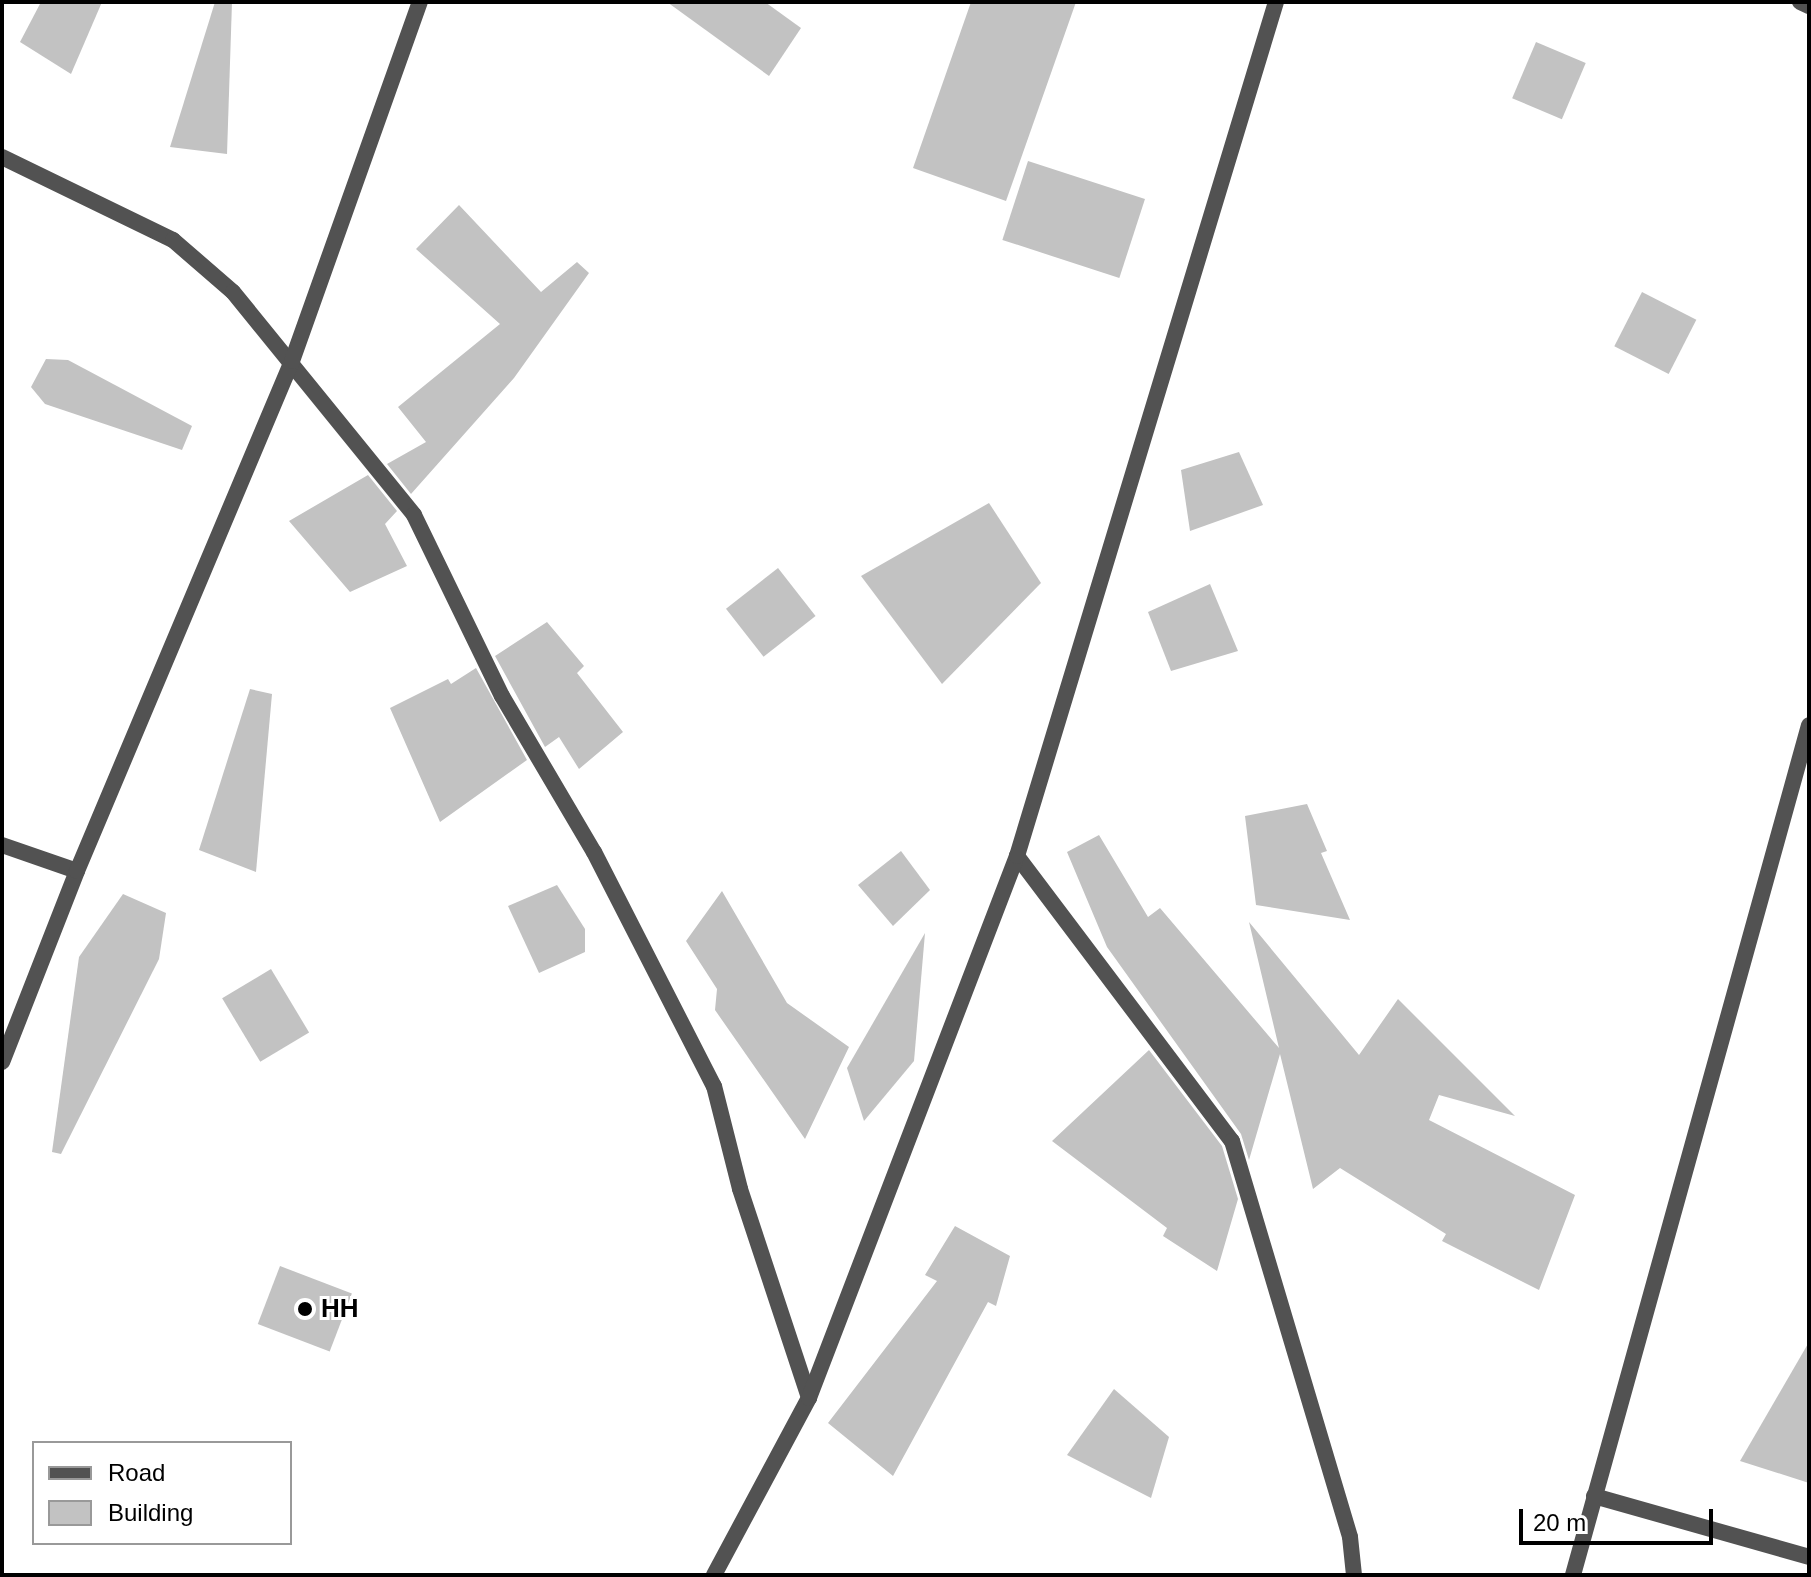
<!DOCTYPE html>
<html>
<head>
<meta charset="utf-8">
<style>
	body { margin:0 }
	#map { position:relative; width:1811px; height:1577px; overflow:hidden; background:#fff; font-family:Helvetica,sans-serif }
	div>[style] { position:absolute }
	.building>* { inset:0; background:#c2c2c2; transform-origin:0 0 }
	.minor>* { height:16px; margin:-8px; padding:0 8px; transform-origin:8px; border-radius:8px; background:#525252 }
	.dots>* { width:22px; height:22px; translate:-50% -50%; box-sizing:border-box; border:4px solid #fff; border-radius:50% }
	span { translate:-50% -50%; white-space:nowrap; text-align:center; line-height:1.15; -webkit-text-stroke:6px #fff; paint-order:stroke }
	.poi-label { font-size:26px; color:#000; font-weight:700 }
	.left { translate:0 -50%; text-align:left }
	.frame { position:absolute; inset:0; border:4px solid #000; pointer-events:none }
	.legend { position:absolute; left:32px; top:1441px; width:260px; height:104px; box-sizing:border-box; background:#fff; border:2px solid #999; margin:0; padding:10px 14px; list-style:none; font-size:24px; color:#000 }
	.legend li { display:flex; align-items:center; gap:16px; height:40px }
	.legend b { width:40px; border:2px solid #999 }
	.scale { position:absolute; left:1519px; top:1509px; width:194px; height:36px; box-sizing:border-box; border:4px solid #000; border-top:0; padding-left:10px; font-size:24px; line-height:28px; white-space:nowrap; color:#000; -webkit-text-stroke:6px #fff; paint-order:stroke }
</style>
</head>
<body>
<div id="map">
	<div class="building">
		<i style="clip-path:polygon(41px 2px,102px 2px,71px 74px,20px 42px)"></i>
		<i style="clip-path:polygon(215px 2px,232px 2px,227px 154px,170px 147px)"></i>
		<i style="clip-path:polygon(667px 2px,765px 2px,801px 28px,769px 76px)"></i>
		<i style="clip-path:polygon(971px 2px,1076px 2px,1006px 201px,913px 168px)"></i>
		<i style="left:1536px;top:42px;width:54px;height:61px;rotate:23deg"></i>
		<i style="left:1028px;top:161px;width:123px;height:83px;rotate:18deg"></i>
		<i style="clip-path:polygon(459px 205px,541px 292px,577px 262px,589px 273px,514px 378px,411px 494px,387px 464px,426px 442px,398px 407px,500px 324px,416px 249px)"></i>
		<i style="left:1642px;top:292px;width:61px;height:61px;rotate:27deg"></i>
		<i style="clip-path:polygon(46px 359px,68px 360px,192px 426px,182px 450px,45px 404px,31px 387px)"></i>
		<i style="clip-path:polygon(1239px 452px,1263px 505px,1190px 531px,1181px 470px)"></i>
		<i style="clip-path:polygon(368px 475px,397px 511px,385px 524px,407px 566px,350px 592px,289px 521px)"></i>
		<i style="clip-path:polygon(989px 503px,1041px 583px,942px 684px,861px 576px)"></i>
		<i style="left:778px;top:568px;width:61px;height:66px;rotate:52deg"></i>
		<i style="clip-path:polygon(1210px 584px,1238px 651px,1171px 671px,1148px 612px)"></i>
		<i style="clip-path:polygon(547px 622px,584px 666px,577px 673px,623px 732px,579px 769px,559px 737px,545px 747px,495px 656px)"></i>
		<i style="clip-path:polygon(476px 668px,527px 760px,440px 822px,390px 708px,448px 679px,451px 684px)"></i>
		<i style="clip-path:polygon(250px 689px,272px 694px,256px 872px,199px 850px)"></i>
		<i style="clip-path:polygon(1307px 804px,1327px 851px,1321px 853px,1350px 920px,1256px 905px,1245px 816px)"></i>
		<i style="clip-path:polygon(1099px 835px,1148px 917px,1160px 908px,1279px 1048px,1249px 922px,1359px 1055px,1398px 999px,1515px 1116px,1439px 1095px,1429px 1120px,1575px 1195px,1539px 1290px,1442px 1241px,1446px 1234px,1340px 1168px,1313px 1189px,1280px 1054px,1249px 1160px,1241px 1134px,1107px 947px,1067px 852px)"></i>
		<i style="clip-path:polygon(901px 851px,930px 890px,893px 926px,858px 885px)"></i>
		<i style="clip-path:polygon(557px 885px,585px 929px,585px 952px,539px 973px,508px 906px)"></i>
		<i style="clip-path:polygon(722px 891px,787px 1003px,849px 1047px,805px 1139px,715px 1010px,717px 989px,686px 941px)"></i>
		<i style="clip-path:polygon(123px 894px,166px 913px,159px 959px,61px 1154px,52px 1152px,79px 957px)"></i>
		<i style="clip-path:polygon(925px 933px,914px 1061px,864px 1121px,847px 1068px)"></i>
		<i style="left:271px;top:969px;width:74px;height:57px;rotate:59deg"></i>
		<i style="clip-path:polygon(1149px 1050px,1222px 1146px,1238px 1199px,1217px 1271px,1163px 1236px,1167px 1228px,1052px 1141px)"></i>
		<i style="clip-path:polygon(955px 1226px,1010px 1256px,996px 1306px,988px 1302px,893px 1476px,828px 1423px,937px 1281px,925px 1275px)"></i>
		<i style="left:280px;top:1266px;width:77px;height:62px;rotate:21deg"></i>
		<i style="clip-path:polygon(1809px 1342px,1809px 1483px,1740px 1461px)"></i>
		<i style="clip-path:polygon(1114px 1389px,1169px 1437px,1151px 1498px,1067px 1455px)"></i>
	</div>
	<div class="minor">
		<i style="left:1800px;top:2px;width:10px;rotate:24deg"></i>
		<i style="left:2px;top:157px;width:190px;rotate:25.9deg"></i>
		<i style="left:173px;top:240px;width:79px;rotate:40.9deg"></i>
		<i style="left:233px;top:292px;width:287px;rotate:50.9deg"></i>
		<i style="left:414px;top:515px;width:201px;rotate:64.1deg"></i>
		<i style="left:502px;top:696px;width:181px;rotate:59.5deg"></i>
		<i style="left:594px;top:852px;width:263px;rotate:62.9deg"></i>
		<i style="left:714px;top:1086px;width:106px;rotate:75.8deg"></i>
		<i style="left:740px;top:1189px;width:220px;rotate:71.7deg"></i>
		<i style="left:2px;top:845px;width:79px;rotate:19.1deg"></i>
		<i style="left:77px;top:871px;width:205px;rotate:111.4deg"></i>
		<i style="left:1017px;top:856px;width:357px;rotate:53deg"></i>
		<i style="left:1232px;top:1141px;width:413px;rotate:73.4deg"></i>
		<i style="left:1350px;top:1537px;width:38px;rotate:84deg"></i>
		<i style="left:77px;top:871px;width:553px;rotate:-67.14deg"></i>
		<i style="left:292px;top:361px;width:381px;rotate:-70.4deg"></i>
		<i style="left:1594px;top:1496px;width:223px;rotate:15.8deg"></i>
		<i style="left:714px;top:1575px;width:201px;rotate:-61.8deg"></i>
		<i style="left:809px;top:1398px;width:581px;rotate:-69.01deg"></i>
		<i style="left:1017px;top:856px;width:892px;rotate:-73.13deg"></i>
		<i style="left:1573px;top:1575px;width:882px;rotate:-74.48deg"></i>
	</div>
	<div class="dots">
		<i style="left:305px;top:1309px;background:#000"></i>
	</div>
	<div class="poi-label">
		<span class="left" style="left:321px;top:1309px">HH</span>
	</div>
	<div class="frame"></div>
	<ul class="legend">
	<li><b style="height:10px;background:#525252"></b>Road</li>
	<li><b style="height:22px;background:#c2c2c2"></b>Building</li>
	</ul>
	<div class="scale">20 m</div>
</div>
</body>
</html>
